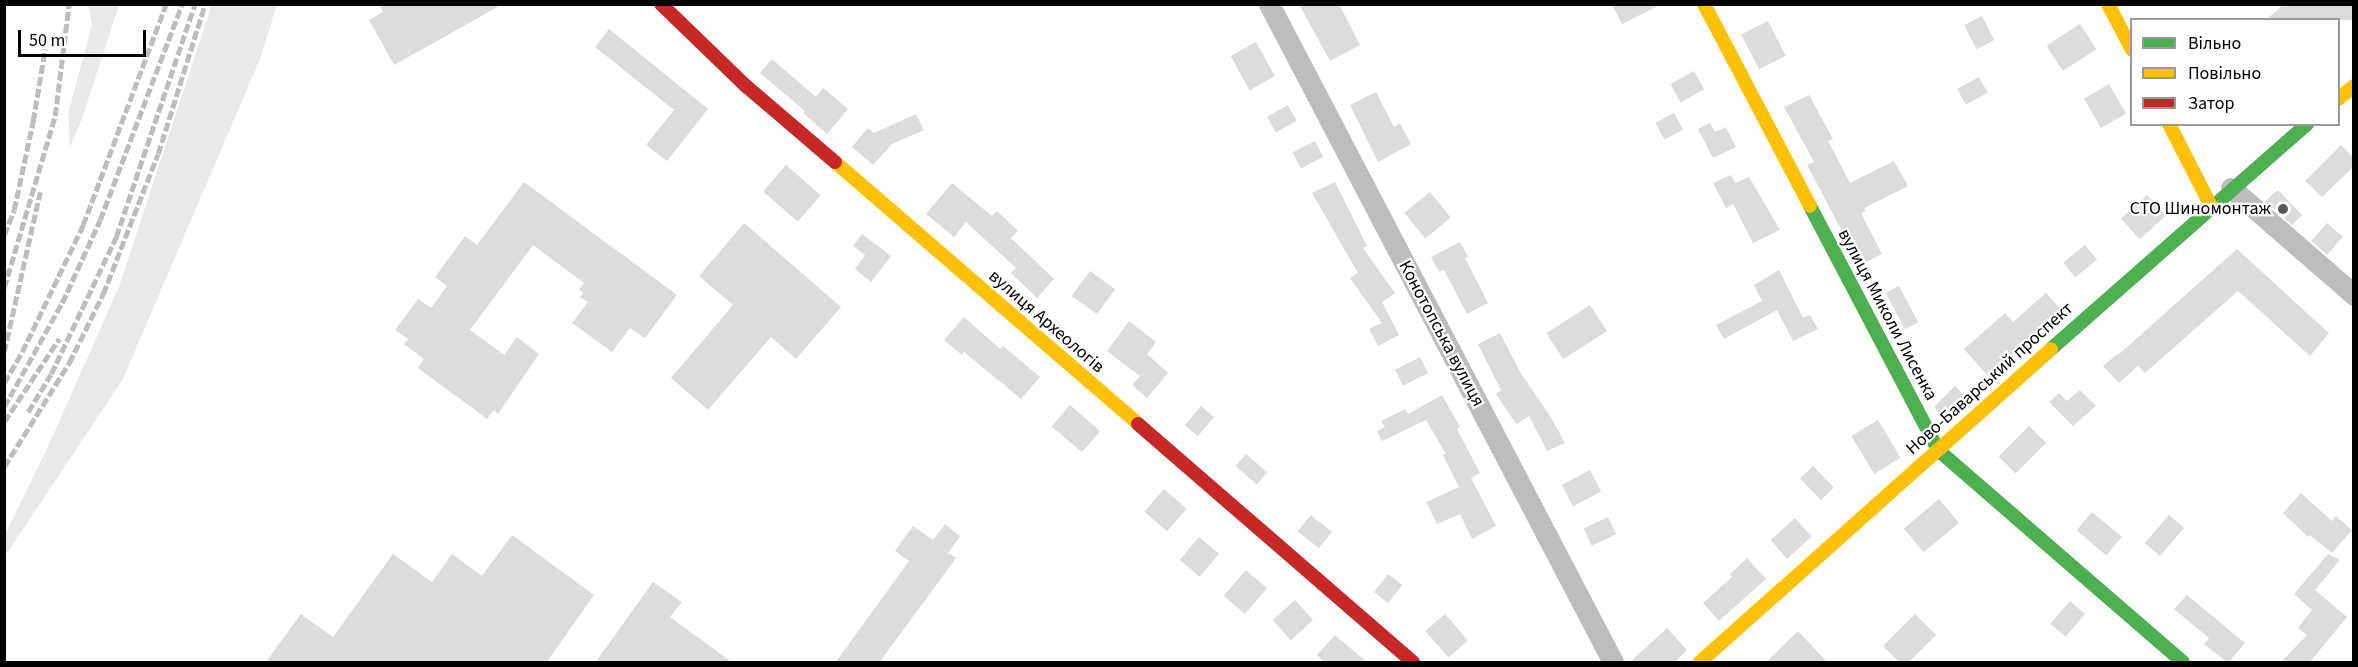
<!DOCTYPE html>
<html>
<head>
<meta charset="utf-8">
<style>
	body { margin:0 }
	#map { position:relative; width:2358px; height:667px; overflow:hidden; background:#fff; font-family:"Source Sans 3",sans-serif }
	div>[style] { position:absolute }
	.green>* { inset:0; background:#e9e9e9 }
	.building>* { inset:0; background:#dcdcdc; transform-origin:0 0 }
	.street>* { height:21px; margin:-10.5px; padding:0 10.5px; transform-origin:10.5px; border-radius:10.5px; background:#bdbdbd }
	.fast>* { height:14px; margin:-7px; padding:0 7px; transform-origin:7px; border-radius:7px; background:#4caf50 }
	.slow>* { height:14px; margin:-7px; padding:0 7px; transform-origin:7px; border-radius:7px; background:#ffc107 }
	.jam>* { height:14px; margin:-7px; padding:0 7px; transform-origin:7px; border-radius:7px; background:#c62828 }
	.rail>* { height:4.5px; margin-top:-2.25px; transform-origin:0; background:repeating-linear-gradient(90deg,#bdbdbd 0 9px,transparent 0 12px) }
	.dots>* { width:16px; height:16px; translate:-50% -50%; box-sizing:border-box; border:3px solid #fff; border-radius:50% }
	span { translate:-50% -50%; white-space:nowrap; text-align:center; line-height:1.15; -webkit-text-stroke:4.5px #fff; paint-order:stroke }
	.poi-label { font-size:18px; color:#000 }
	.right { translate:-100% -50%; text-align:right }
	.street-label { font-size:18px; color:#000 }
	.frame { position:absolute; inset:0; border:6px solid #000; pointer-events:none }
	.legend { position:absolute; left:2130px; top:18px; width:210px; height:108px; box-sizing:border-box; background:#fff; border:2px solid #999; margin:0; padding:8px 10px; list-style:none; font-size:18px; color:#000 }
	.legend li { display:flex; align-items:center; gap:12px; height:30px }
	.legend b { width:30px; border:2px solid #999 }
	.scale { position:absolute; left:18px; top:30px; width:128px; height:27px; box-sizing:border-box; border:3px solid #000; border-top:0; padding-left:8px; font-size:18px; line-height:21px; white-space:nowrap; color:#000; -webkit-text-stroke:4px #fff; paint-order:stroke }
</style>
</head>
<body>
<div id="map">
	<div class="green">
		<i style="clip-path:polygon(212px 4px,277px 5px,260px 59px,123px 379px,5px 556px,5px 534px,46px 451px,119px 287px)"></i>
		<i style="clip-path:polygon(88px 5px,119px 5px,82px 119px,70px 147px,68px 114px,92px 24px)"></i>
	</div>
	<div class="building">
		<i style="clip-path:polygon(379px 4px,503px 4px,394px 65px,369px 20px,383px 12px)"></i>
		<i style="clip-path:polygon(1299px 4px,1339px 4px,1360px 45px,1330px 61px)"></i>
		<i style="clip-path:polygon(1612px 4px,1662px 4px,1622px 24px)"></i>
		<i style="clip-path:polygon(2284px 4px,2354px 4px,2354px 20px,2266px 20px)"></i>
		<i style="left:1982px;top:16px;width:27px;height:20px;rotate:63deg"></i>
		<i style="left:1768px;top:21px;width:39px;height:30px;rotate:63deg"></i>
		<i style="left:2080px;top:24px;width:30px;height:40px;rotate:57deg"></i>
		<i style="clip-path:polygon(609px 29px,708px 109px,667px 161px,646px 145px,674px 110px,595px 47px)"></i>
		<i style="left:1256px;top:42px;width:39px;height:29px;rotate:61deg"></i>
		<i style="clip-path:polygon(772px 59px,816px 97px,823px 88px,848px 109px,827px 134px,803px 113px,805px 111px,760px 73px)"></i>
		<i style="left:1694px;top:71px;width:21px;height:27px;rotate:61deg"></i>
		<i style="left:1979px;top:77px;width:18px;height:25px;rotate:61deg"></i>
		<i style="left:2109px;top:84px;width:34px;height:29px;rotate:60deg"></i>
		<i style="clip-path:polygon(1376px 92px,1394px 127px,1400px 123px,1411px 144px,1378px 162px,1350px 105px)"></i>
		<i style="clip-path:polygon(1809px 95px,1833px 139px,1828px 141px,1850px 183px,1894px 161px,1908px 186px,1864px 208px,1866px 211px,1861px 213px,1882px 254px,1860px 265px,1807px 165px,1814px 162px,1784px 107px)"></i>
		<i style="left:1288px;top:105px;width:18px;height:24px;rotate:61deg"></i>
		<i style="left:1674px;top:113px;width:19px;height:21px;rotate:62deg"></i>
		<i style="clip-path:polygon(916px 114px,924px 130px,892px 144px,873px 165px,852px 147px,868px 128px,874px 133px)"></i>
		<i style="clip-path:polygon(1710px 123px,1715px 132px,1726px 127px,1736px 147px,1713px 158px,1698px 129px)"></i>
		<i style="left:1315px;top:141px;width:18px;height:25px;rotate:63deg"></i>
		<i style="clip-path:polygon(2341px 145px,2354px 158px,2354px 166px,2322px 197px,2305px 181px)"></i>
		<i style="left:786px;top:165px;width:46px;height:35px;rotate:41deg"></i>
		<i style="clip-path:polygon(1731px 175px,1735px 183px,1749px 177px,1780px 230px,1753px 243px,1733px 204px,1726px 208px,1713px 183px)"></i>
		<i style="clip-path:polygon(524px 182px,677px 295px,645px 338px,630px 328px,612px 352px,572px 323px,588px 302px,580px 297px,583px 293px,579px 290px,584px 283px,533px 245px,470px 330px,504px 355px,517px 337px,539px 354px,498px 414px,494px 410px,487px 419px,418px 368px,424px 359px,404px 344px,408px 339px,395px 330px,418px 299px,431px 308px,447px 286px,435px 277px,465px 236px,477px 245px)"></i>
		<i style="clip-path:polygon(1335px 182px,1367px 246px,1363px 248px,1395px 293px,1382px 302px,1399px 335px,1378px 346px,1369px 329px,1382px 323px,1350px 278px,1358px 273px,1312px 193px)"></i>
		<i style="clip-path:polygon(952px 183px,992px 216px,997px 211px,1018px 231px,1011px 238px,1054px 279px,1037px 298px,1011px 273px,1016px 268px,966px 222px,954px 237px,926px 214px)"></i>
		<i style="clip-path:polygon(2278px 190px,2302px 215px,2292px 225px,2265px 201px)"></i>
		<i style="left:1430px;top:192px;width:33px;height:33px;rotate:51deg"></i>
		<i style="left:2147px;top:195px;width:28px;height:35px;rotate:48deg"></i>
		<i style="clip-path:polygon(744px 223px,841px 307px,796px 359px,771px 337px,708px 410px,671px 378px,733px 305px,699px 276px)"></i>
		<i style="left:2327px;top:223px;width:21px;height:24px;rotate:41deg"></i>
		<i style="clip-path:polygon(862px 234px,891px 256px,871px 282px,855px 269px,865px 255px,853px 246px)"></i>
		<i style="clip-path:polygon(1460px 242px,1468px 257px,1465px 258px,1488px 303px,1467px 314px,1444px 270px,1439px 272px,1431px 257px)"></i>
		<i style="left:2085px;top:245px;width:19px;height:28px;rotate:51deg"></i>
		<i style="clip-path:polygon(2237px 249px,2329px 333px,2310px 356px,2238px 291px,2145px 373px,2138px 366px,2119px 383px,2103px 366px,2117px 354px,2118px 355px)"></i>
		<i style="clip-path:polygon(1779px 270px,1803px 318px,1810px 315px,1818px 329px,1793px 341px,1777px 310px,1724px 339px,1716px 325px,1762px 301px,1754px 285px)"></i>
		<i style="left:1090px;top:271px;width:31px;height:31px;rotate:36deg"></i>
		<i style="left:1899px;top:286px;width:41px;height:15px;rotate:62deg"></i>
		<i style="clip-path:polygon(2046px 293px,2064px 313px,2048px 328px,2046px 325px,1988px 376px,1964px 349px,2005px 313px,2013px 322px)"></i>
		<i style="left:1590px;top:305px;width:31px;height:52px;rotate:57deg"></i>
		<i style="clip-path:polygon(964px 317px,1000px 349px,1003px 346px,1040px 377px,1021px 399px,964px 352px,962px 355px,944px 340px)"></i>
		<i style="clip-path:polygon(1129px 321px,1156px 342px,1147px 354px,1168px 373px,1147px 398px,1132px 385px,1140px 376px,1107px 351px)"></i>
		<i style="clip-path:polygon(1500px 333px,1520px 372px,1552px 419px,1565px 443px,1547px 451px,1529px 416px,1516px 424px,1496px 394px,1501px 390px,1478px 344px)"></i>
		<i style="left:1420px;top:357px;width:18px;height:28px;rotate:63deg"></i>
		<i style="clip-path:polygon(1955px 386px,1968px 399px,1944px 420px,1934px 407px)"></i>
		<i style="clip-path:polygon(2080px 390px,2096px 406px,2073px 426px,2049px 402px,2059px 393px,2067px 401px)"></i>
		<i style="clip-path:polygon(1442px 395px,1460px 427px,1457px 429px,1480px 473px,1471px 478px,1496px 526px,1472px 539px,1460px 514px,1437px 524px,1426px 502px,1459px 487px,1443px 455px,1446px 454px,1426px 420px,1382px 441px,1377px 431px,1385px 427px,1381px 421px,1405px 409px,1408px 414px)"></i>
		<i style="left:1070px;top:405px;width:40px;height:28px;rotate:41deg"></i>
		<i style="left:1201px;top:406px;width:17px;height:25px;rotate:40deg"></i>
		<i style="left:1878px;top:420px;width:44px;height:31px;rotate:59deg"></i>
		<i style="left:2029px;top:426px;width:24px;height:43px;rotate:45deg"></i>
		<i style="left:1246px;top:454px;width:28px;height:16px;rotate:41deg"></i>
		<i style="left:1813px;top:466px;width:30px;height:18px;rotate:46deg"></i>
		<i style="left:1590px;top:470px;width:24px;height:32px;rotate:62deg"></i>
		<i style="left:1164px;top:489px;width:30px;height:30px;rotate:41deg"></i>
		<i style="clip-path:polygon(2301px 493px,2332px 521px,2336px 516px,2352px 530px,2332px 553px,2310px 535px,2308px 537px,2283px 513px)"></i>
		<i style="left:1939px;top:499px;width:31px;height:46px;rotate:50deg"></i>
		<i style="left:2092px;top:512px;width:39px;height:24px;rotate:40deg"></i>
		<i style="left:1311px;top:515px;width:27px;height:21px;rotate:39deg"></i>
		<i style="left:2169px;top:515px;width:20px;height:37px;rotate:41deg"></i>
		<i style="left:1608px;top:517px;width:19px;height:27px;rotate:65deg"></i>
		<i style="left:1795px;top:518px;width:25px;height:33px;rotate:48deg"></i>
		<i style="clip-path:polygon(945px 524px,960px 536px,948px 553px,956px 558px,879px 663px,835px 663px,909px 561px,895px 551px,913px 526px,933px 540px)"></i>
		<i style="clip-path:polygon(512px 535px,594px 595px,546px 663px,265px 663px,301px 614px,333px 637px,393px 554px,432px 582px,452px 554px,482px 576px)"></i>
		<i style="left:1199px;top:537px;width:26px;height:30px;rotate:40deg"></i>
		<i style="clip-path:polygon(2328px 554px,2340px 560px,2315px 590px,2347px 617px,2309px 663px,2280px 663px,2307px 635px,2298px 628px,2312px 610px,2294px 594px)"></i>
		<i style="clip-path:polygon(1747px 558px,1766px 579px,1719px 621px,1703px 603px,1732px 577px,1730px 574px)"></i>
		<i style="left:1246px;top:570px;width:28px;height:34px;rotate:41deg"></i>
		<i style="left:1388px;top:574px;width:18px;height:23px;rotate:38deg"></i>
		<i style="clip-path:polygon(653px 582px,682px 602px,670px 617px,733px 663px,595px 663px)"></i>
		<i style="clip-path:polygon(2187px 595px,2245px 643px,2228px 663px,2204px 644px,2209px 638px,2174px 609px)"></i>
		<i style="left:1295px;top:600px;width:27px;height:30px;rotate:48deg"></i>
		<i style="left:2070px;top:601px;width:20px;height:30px;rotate:41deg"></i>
		<i style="left:1445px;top:614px;width:35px;height:26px;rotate:49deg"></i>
		<i style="clip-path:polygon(1915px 614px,1936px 635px,1908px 663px,1900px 663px,1883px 646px)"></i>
		<i style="clip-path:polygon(1667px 628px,1687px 650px,1674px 663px,1629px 663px)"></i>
		<i style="clip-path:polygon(1798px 631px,1828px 663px,1765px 663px)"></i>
		<i style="clip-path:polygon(1335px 635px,1368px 663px,1325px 663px,1317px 655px)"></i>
	</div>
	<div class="street">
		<i style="left:1269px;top:4px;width:742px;rotate:62.4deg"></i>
		<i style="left:2231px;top:188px;width:163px;rotate:41deg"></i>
	</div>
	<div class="fast">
		<i style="left:1810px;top:206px;width:276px;rotate:62.3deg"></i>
		<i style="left:1938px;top:450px;width:324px;rotate:40.9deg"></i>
		<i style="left:2051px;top:349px;width:341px;rotate:-41.3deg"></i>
	</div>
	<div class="slow">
		<i style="left:1704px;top:4px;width:228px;rotate:62.3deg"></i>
		<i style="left:2108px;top:4px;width:52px;rotate:62.4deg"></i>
		<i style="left:2338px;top:99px;width:21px;rotate:-39deg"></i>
		<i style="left:2169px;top:124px;width:92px;rotate:62.9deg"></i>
		<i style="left:835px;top:162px;width:401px;rotate:40.8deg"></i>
		<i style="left:1700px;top:662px;width:470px;rotate:-41.7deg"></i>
	</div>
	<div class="jam">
		<i style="left:661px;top:4px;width:118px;rotate:44deg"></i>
		<i style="left:746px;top:86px;width:117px;rotate:40.5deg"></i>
		<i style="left:1138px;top:424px;width:364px;rotate:40.9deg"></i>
	</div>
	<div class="rail">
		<i style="left:4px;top:235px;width:27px;rotate:-68deg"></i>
		<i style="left:14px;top:210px;width:91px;rotate:-77.9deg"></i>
		<i style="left:33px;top:121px;width:73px;rotate:-80.5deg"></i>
		<i style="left:4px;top:288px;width:179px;rotate:-73.5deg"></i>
		<i style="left:55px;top:116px;width:113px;rotate:-82.9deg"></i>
		<i style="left:4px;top:352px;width:164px;rotate:-77.3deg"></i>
		<i style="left:4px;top:383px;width:36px;rotate:-60deg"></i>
		<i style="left:22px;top:352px;width:141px;rotate:-64.3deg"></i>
		<i style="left:83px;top:225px;width:236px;rotate:-69.4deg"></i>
		<i style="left:4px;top:407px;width:119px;rotate:-60.9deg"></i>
		<i style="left:62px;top:303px;width:91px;rotate:-65.4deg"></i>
		<i style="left:100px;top:220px;width:231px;rotate:-69.2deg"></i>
		<i style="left:28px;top:412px;width:44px;rotate:-58.8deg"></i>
		<i style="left:51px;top:374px;width:152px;rotate:-64.6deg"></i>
		<i style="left:116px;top:237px;width:246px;rotate:-71.3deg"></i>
		<i style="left:4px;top:422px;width:100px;rotate:-56.5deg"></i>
		<i style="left:4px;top:467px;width:123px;rotate:-58deg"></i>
		<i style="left:69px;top:363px;width:77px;rotate:-63.8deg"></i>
		<i style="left:103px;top:294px;width:150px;rotate:-68.6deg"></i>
		<i style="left:158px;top:154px;width:157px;rotate:-72.6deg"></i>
	</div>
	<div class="dots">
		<i style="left:2283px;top:209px;background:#595959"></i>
	</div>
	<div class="poi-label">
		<span class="right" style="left:2271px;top:209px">СТО Шиномонтаж</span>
	</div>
	<div class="street-label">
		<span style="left:1887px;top:315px;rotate:62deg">вулиця Миколи Лисенка</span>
		<span style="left:1046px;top:322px;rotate:41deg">вулиця Археологів</span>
		<span style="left:1441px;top:334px;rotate:62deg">Конотопська вулиця</span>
		<span style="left:1990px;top:379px;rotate:-42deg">Ново-Баварський проспект</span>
	</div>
	<div class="frame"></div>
	<ul class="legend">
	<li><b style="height:8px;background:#4caf50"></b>Вільно</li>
	<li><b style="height:8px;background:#ffc107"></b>Повільно</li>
	<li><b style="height:8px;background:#c62828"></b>Затор</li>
	</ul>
	<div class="scale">50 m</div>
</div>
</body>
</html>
